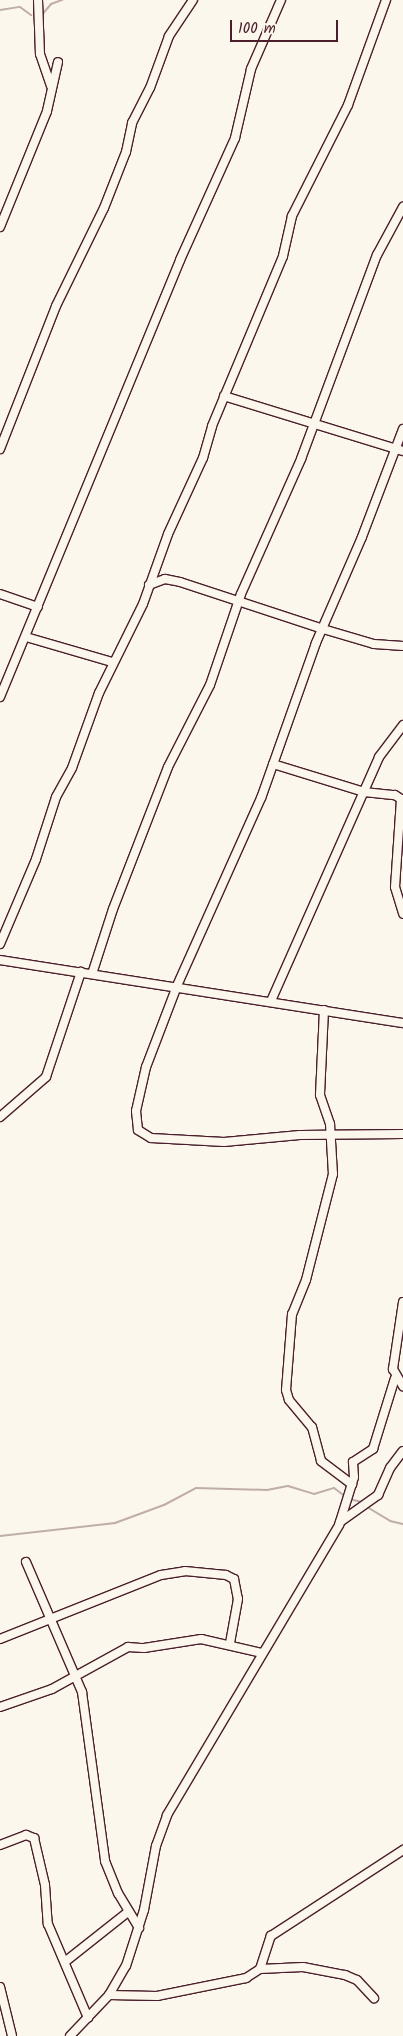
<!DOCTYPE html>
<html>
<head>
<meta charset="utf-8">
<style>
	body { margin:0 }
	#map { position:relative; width:403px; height:2036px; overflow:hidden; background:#fbf7ec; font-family:Kalam,sans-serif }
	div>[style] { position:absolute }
	.stream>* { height:2px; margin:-1px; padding:0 1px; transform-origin:1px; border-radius:1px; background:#bfadaa }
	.roads { filter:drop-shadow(1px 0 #4a1f2b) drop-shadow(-1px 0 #4a1f2b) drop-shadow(0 1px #4a1f2b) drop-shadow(0 -1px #4a1f2b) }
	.street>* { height:8px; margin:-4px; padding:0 4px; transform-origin:4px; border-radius:4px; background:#fbf7ec }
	span { translate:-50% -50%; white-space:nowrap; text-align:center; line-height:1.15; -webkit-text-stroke:5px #fbf7ec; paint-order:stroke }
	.scale { position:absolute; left:230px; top:20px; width:108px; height:22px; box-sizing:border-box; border:2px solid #4a1f2b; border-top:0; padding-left:6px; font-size:15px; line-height:18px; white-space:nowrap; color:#4a1f2b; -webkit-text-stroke:4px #fbf7ec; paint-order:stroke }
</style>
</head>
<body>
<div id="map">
	<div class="stream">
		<i style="left:0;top:10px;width:20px;rotate:-9deg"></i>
		<i style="left:20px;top:7px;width:14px;rotate:36deg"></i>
		<i style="left:41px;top:16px;width:16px;rotate:-50deg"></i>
		<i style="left:51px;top:4px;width:12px;rotate:-20deg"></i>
		<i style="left:349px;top:1499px;width:13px;rotate:13deg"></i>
		<i style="left:367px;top:1507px;width:27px;rotate:31deg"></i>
		<i style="left:390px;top:1521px;width:13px;rotate:13deg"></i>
		<i style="left:0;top:1536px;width:116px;rotate:-6.4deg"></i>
		<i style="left:115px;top:1523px;width:52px;rotate:-20.2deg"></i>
		<i style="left:164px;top:1505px;width:36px;rotate:-28deg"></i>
		<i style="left:196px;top:1488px;width:71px;rotate:1.6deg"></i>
		<i style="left:267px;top:1490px;width:21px;rotate:-11deg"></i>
		<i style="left:288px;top:1486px;width:27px;rotate:17deg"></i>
		<i style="left:314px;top:1494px;width:21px;rotate:-17deg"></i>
		<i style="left:334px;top:1488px;width:15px;rotate:37deg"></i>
	</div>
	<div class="roads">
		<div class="street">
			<i style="left:38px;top:0;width:54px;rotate:87.9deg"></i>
			<i style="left:40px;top:54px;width:34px;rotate:71deg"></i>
			<i style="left:0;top:227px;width:125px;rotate:-67.9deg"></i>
			<i style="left:47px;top:111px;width:50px;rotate:-77.3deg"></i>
			<i style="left:224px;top:396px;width:187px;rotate:17.1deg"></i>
			<i style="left:403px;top:429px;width:116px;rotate:110.8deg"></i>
			<i style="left:362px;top:537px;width:116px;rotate:113.5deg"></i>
			<i style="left:316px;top:643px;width:164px;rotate:109.5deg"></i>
			<i style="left:261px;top:798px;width:206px;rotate:114.1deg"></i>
			<i style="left:177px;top:986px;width:87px;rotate:110.9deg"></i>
			<i style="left:146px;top:1067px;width:45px;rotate:102.8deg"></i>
			<i style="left:136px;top:1111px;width:19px;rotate:84deg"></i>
			<i style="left:138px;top:1130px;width:15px;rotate:32deg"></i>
			<i style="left:151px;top:1138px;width:73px;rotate:3.1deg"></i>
			<i style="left:224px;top:1142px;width:76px;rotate:-5.3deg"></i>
			<i style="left:300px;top:1135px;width:103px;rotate:-0.6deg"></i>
			<i style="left:0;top:449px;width:154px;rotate:-68.6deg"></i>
			<i style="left:56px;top:306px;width:109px;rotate:-63.9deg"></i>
			<i style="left:104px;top:208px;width:60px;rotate:-68.6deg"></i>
			<i style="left:126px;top:152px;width:30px;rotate:-78deg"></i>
			<i style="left:132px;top:123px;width:39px;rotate:-63deg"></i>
			<i style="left:150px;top:88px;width:55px;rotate:-69.9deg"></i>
			<i style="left:169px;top:36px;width:43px;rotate:-56.3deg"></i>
			<i style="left:149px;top:585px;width:17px;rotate:-21deg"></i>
			<i style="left:165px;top:579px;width:15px;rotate:11deg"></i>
			<i style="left:180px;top:582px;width:151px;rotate:18.2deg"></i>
			<i style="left:323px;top:629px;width:53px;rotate:16.4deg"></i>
			<i style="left:374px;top:644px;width:29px;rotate:4deg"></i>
			<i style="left:0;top:594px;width:40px;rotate:18.9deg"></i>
			<i style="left:26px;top:637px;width:90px;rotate:16.2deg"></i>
			<i style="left:0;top:697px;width:473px;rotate:-67.6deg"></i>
			<i style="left:180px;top:260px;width:134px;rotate:-65.7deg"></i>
			<i style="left:235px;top:138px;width:71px;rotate:-76.9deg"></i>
			<i style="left:251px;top:69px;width:75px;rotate:-66.5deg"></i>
			<i style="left:273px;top:764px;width:95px;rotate:17.1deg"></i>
			<i style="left:364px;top:792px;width:31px;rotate:6deg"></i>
			<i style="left:395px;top:795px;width:7px;rotate:34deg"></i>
			<i style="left:401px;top:799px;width:88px;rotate:93.9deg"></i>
			<i style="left:395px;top:887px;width:28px;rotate:73deg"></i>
			<i style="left:0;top:944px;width:92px;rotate:-67deg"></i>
			<i style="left:36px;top:859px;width:65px;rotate:-72.1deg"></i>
			<i style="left:56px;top:797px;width:33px;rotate:-61deg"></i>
			<i style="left:72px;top:768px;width:80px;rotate:-70.2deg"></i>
			<i style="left:99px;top:693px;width:99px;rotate:-63.7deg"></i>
			<i style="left:143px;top:604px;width:74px;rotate:-70.3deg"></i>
			<i style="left:168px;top:534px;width:84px;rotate:-65.3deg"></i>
			<i style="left:203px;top:458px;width:33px;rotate:-74deg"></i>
			<i style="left:212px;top:426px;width:184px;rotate:-67.3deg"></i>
			<i style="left:283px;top:256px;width:41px;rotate:-77.3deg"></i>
			<i style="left:292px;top:216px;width:124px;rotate:-63.2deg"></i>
			<i style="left:348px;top:105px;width:112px;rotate:-70.1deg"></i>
			<i style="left:0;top:960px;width:408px;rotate:8.9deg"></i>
			<i style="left:92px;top:974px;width:68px;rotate:-72.1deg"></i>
			<i style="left:113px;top:909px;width:152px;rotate:-68.8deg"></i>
			<i style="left:168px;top:767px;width:92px;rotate:-62.9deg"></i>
			<i style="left:210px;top:685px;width:96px;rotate:-71.2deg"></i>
			<i style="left:241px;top:594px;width:148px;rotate:-66deg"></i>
			<i style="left:301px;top:459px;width:218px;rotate:-69.6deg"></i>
			<i style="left:377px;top:255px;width:55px;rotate:-61.6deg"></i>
			<i style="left:271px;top:1001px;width:267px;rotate:-66.1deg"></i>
			<i style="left:379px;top:757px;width:40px;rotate:-53deg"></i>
			<i style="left:324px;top:1010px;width:85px;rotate:92.7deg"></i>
			<i style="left:320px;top:1095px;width:31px;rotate:71deg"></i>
			<i style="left:330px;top:1124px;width:50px;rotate:86.6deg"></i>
			<i style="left:333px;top:1174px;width:109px;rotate:104.3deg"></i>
			<i style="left:306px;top:1280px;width:37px;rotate:112deg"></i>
			<i style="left:292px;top:1314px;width:76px;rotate:94.5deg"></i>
			<i style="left:286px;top:1390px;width:10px;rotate:73deg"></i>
			<i style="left:289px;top:1400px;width:35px;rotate:50deg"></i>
			<i style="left:312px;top:1427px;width:35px;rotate:75deg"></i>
			<i style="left:321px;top:1461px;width:39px;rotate:37deg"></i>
			<i style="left:0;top:1117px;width:61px;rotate:-41deg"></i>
			<i style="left:46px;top:1077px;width:111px;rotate:-71.6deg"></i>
			<i style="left:403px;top:1302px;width:68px;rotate:98.5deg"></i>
			<i style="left:393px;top:1369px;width:20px;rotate:60deg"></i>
			<i style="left:340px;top:1522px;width:47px;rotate:-35.4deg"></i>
			<i style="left:378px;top:1495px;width:30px;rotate:-66deg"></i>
			<i style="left:390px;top:1468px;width:21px;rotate:-53deg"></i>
			<i style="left:26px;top:1562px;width:142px;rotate:66.7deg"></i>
			<i style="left:82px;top:1692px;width:171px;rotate:82.2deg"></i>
			<i style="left:105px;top:1861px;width:35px;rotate:68deg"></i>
			<i style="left:118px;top:1893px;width:41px;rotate:59deg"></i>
			<i style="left:0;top:1639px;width:173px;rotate:-21.7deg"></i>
			<i style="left:161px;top:1575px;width:24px;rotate:-9deg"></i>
			<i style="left:185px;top:1571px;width:41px;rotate:5.6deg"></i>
			<i style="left:226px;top:1575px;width:9px;rotate:27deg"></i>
			<i style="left:234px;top:1579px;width:20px;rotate:79deg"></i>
			<i style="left:238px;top:1599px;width:45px;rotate:100.3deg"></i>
			<i style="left:0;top:1707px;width:55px;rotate:-19.1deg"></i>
			<i style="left:52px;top:1689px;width:87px;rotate:-28.9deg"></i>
			<i style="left:128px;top:1647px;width:16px;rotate:4deg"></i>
			<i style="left:144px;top:1648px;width:58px;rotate:-9deg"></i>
			<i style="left:201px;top:1639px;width:63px;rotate:12.9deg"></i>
			<i style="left:0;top:1845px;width:28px;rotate:-21deg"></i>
			<i style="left:26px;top:1835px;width:9px;rotate:21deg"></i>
			<i style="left:34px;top:1838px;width:48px;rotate:76.8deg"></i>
			<i style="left:45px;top:1885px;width:39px;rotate:86deg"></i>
			<i style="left:48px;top:1924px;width:102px;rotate:66.9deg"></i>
			<i style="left:66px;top:1961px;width:80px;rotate:-38.4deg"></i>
			<i style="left:260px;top:1969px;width:43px;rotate:-2.7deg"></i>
			<i style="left:303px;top:1967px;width:43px;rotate:10.8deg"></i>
			<i style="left:345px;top:1975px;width:13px;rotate:23deg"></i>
			<i style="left:357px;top:1980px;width:25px;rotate:47deg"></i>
			<i style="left:0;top:1987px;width:50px;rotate:76.2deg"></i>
			<i style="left:109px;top:1995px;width:48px;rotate:1.2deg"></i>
			<i style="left:157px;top:1996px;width:91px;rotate:-11.4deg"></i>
			<i style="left:246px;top:1978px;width:17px;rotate:-33deg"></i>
			<i style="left:260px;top:1969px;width:35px;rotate:-72deg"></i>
			<i style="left:271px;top:1936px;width:158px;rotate:-33.1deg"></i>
			<i style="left:70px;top:2036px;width:57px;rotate:-46.4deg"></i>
			<i style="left:109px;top:1995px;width:34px;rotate:-60deg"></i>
			<i style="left:126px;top:1966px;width:59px;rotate:-72.2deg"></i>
			<i style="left:144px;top:1910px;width:65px;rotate:-79.4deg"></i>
			<i style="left:156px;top:1846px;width:33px;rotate:-70deg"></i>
			<i style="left:167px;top:1815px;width:337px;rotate:-59.3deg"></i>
			<i style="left:339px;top:1525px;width:50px;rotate:-72.6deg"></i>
			<i style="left:354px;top:1477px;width:15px;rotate:-94deg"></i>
			<i style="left:353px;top:1462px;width:24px;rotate:-33deg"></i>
			<i style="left:373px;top:1449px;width:74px;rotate:-72.8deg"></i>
		</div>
	</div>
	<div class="scale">100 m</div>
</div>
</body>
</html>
